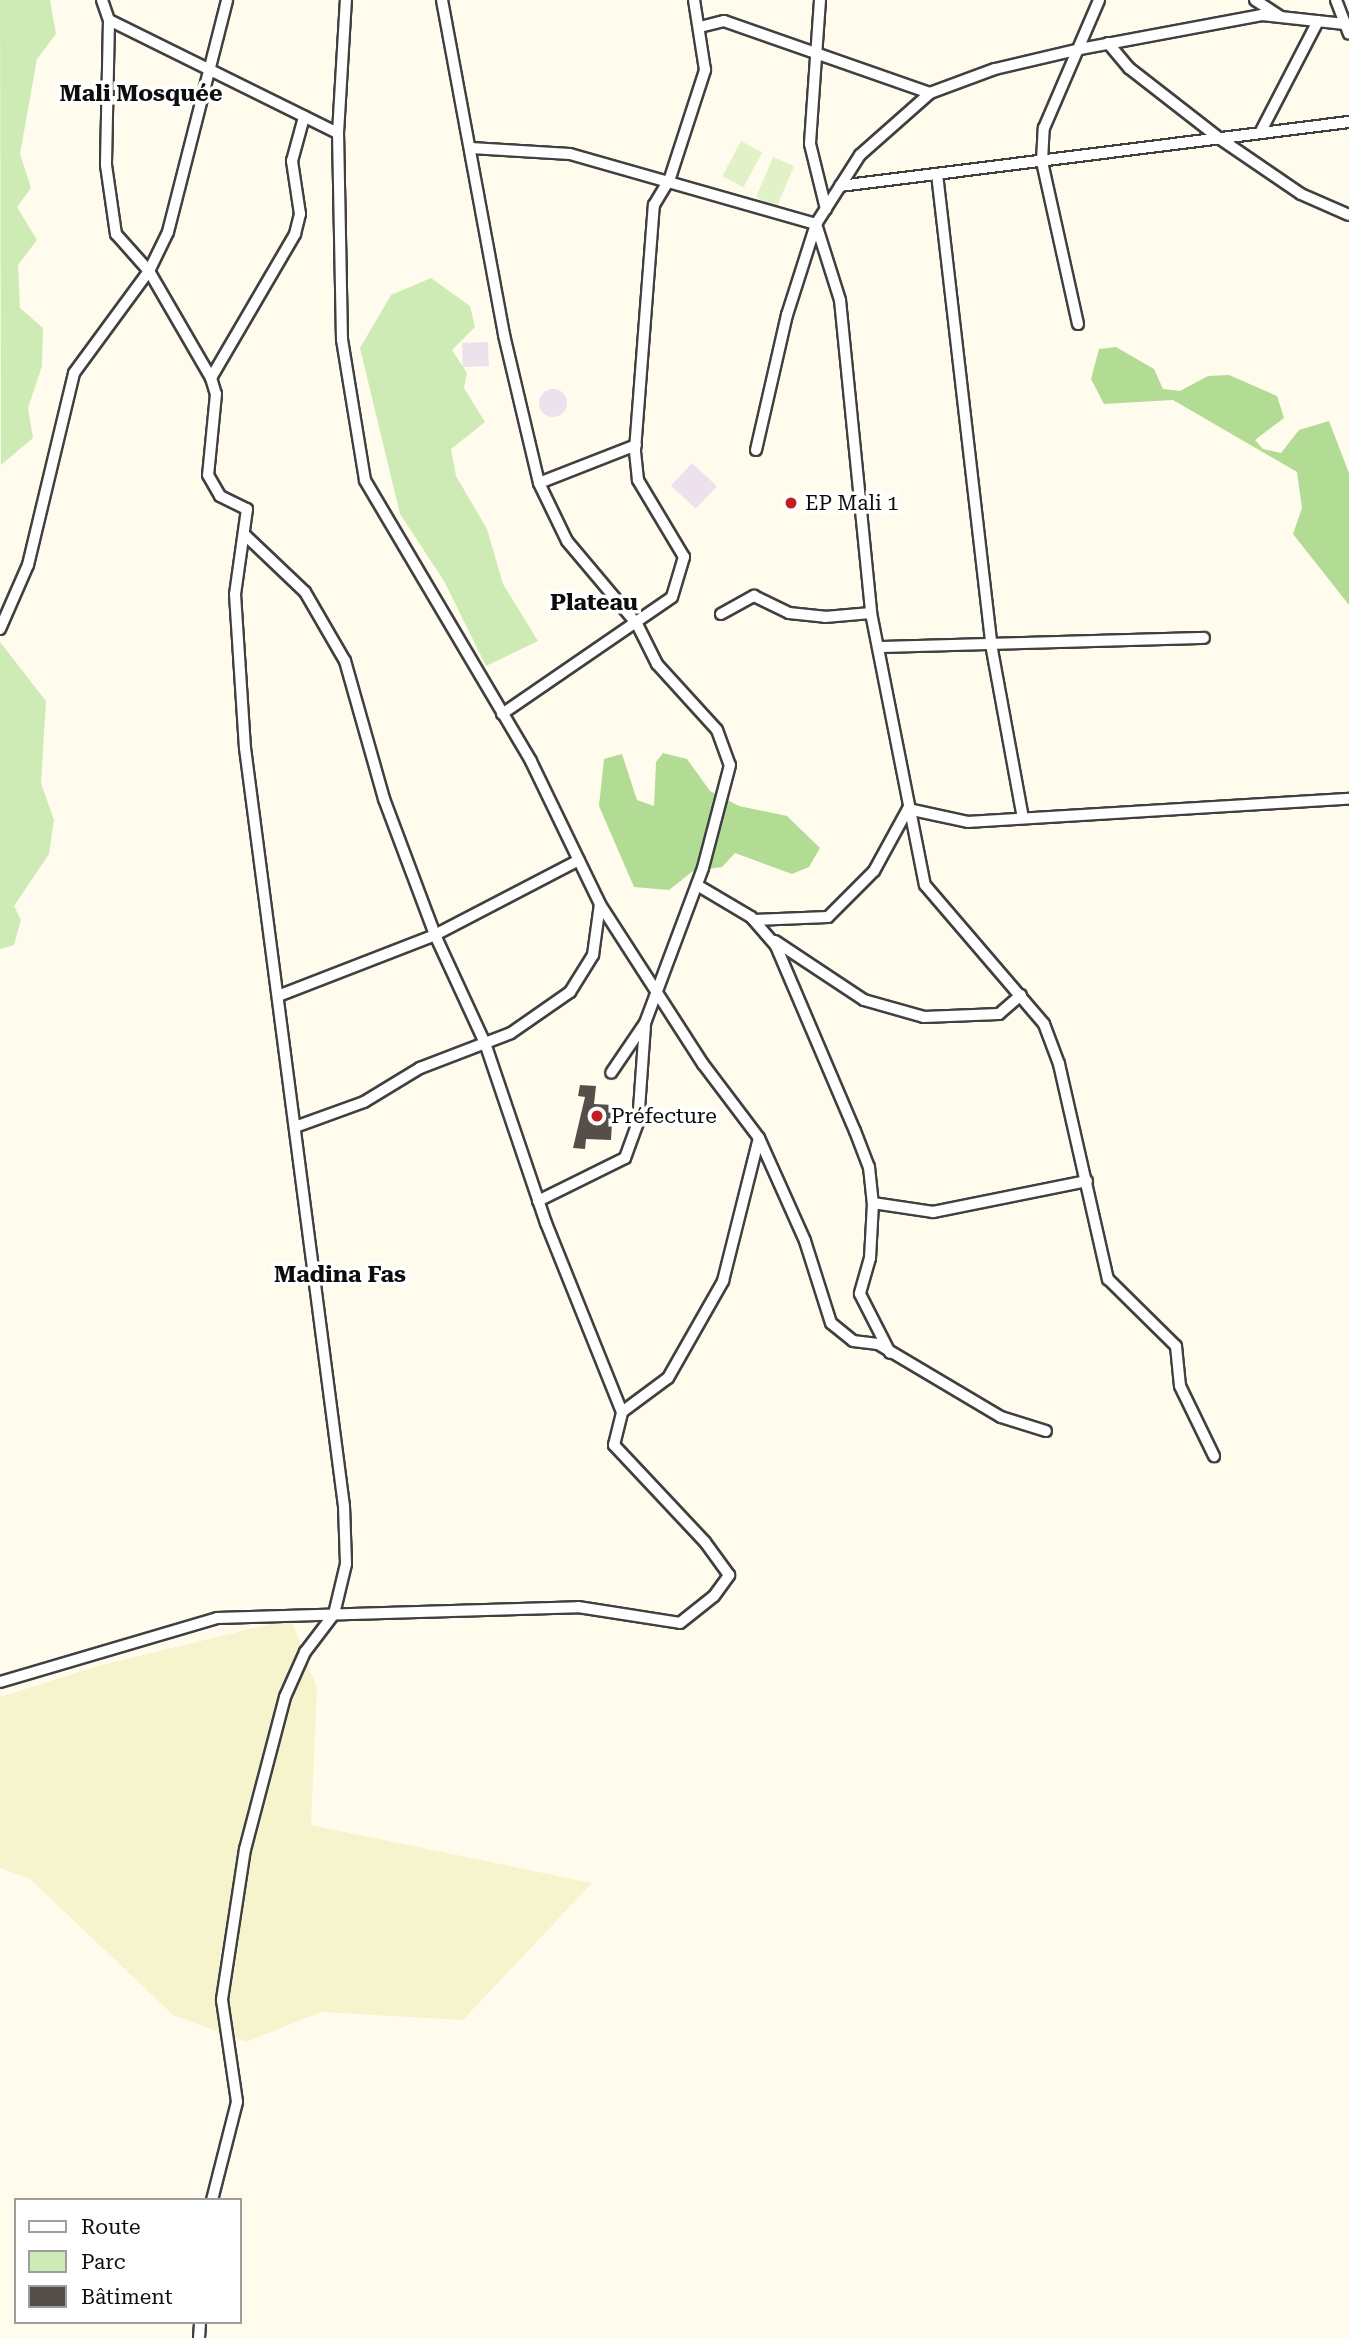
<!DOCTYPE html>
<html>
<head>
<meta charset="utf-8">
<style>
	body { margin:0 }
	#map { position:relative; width:1349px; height:2338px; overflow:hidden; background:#fffcee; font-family:"Roboto Serif",serif }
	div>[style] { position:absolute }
	.industrial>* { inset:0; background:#ece1ec; transform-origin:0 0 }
	.round { border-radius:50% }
	.farmland>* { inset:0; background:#f6f4cc }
	.green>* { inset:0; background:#cfebb5 }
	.forest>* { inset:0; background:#b2dc94 }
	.pitch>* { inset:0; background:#e2f2c8; transform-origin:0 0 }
	.building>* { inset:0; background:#564f49 }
	.roads { filter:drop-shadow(2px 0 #404040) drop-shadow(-2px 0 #404040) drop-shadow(0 2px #404040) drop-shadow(0 -2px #404040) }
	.minor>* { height:10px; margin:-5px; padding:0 5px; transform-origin:5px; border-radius:5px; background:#fff }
	.dots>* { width:19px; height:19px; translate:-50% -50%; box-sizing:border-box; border:4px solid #fff; border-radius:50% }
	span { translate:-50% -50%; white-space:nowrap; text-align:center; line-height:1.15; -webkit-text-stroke:7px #fff; paint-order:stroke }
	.poi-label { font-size:21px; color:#0d0d0d }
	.left { translate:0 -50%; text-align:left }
	.neighbourhood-label { font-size:23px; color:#0d0d0d; font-weight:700 }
	.legend { position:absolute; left:14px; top:2198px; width:228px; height:126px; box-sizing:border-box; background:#fff; border:2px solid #9e9e9e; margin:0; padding:9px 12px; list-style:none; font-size:21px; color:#0d0d0d }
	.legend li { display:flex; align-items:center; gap:14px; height:35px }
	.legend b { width:35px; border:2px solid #9e9e9e }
</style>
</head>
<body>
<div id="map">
	<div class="industrial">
		<i style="left:488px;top:342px;width:24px;height:26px;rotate:88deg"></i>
		<i class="round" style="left:539px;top:389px;width:28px;height:28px"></i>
		<i style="left:692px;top:463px;width:34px;height:31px;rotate:43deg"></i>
	</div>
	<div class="farmland">
		<i style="clip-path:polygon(291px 1619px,317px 1688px,311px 1825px,592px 1883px,463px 2020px,321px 2012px,246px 2042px,173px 2015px,30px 1879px,0 1868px,0 1697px,98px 1666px)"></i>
	</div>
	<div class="green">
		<i style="clip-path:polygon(0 0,50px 0,56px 34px,37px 59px,20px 154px,31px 188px,17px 207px,37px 240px,18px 265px,20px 308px,43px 328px,42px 366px,28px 408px,33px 438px,1px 465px)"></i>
		<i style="clip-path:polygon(431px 278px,470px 306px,475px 327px,452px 350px,467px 373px,464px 388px,485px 422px,451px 449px,456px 476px,487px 529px,503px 584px,538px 641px,486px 666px,444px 581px,400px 514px,360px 348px,391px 295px)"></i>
		<i style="clip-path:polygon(0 642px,46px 701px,41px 783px,54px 820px,49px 854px,14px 906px,21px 920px,14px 945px,0 949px)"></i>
	</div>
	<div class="forest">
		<i style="clip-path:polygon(1116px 347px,1154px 369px,1163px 389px,1180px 391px,1208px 376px,1229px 375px,1277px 396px,1284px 418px,1255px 440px,1263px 449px,1281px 453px,1299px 430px,1329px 421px,1349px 473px,1349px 605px,1293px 534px,1302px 508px,1297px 472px,1173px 400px,1104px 404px,1091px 379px,1099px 349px)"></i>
		<i style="clip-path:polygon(663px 753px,687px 759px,710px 791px,739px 806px,787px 816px,820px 848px,809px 867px,792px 874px,735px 853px,722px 867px,693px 871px,669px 890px,634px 887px,599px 806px,604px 759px,622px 754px,637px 800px,654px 806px,656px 762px)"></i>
	</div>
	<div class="pitch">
		<i style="left:741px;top:141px;width:24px;height:40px;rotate:28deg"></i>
		<i style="left:773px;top:157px;width:23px;height:44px;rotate:23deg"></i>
	</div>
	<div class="building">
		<i style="clip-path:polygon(580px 1085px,596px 1086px,594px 1104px,613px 1105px,611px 1140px,586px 1139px,585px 1149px,573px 1148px,585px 1097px,578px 1096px)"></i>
	</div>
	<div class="roads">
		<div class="minor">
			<i style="left:102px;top:0;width:21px;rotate:71deg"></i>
			<i style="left:109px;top:20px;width:145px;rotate:91.2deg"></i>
			<i style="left:106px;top:165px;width:70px;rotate:81.8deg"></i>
			<i style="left:116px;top:234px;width:50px;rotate:48.3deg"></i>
			<i style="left:149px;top:271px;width:124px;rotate:59.9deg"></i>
			<i style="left:211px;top:378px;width:17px;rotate:73deg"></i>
			<i style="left:216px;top:394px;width:81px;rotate:95.6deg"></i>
			<i style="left:208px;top:475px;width:24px;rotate:60deg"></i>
			<i style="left:220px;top:496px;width:30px;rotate:26deg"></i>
			<i style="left:247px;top:509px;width:86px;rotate:98deg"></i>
			<i style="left:235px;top:594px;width:154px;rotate:86.3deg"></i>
			<i style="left:245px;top:748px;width:764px;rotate:82.56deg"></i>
			<i style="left:344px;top:1506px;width:58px;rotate:88deg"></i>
			<i style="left:346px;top:1564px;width:51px;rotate:103.5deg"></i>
			<i style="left:334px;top:1614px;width:48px;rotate:127.3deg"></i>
			<i style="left:305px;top:1652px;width:49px;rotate:114deg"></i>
			<i style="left:285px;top:1697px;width:157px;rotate:104.7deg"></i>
			<i style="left:245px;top:1849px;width:153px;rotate:98.7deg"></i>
			<i style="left:222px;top:2000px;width:103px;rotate:81.6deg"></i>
			<i style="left:237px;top:2102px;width:101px;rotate:104.3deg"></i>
			<i style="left:442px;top:0;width:341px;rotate:79.5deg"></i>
			<i style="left:504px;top:335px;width:152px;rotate:76.7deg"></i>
			<i style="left:539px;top:483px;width:64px;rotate:64.2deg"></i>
			<i style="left:567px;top:541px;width:109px;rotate:49.9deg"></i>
			<i style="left:637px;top:624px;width:45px;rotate:63.4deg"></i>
			<i style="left:657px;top:664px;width:89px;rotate:47.7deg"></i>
			<i style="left:717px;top:730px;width:37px;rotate:70deg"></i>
			<i style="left:730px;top:765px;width:106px;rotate:104.7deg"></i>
			<i style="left:703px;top:868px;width:165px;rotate:110.5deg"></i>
			<i style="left:645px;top:1023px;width:60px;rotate:124.2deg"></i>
			<i style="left:820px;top:0;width:144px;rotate:94deg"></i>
			<i style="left:810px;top:144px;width:67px;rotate:76.2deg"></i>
			<i style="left:1255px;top:0;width:30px;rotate:33deg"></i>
			<i style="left:1336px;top:0;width:36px;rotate:69deg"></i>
			<i style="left:109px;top:20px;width:255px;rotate:26.3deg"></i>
			<i style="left:700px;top:27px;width:25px;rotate:-14deg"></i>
			<i style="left:724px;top:21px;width:218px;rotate:19.3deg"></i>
			<i style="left:1108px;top:43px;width:33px;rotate:50deg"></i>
			<i style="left:1129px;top:68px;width:114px;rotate:37.9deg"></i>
			<i style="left:1219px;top:138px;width:99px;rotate:34.3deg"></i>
			<i style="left:1301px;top:194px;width:52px;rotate:23.6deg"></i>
			<i style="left:1260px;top:133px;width:126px;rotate:-62.6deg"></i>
			<i style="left:471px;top:148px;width:99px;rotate:3.5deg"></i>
			<i style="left:570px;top:154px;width:256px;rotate:15.9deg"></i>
			<i style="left:816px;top:224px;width:80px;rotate:72.5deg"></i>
			<i style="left:840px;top:300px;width:315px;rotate:84.3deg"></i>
			<i style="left:871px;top:613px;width:277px;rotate:78.8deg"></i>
			<i style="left:925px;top:885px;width:183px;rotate:49.4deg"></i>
			<i style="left:1044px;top:1024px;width:43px;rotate:69.4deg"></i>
			<i style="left:1059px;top:1064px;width:221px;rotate:77.2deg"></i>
			<i style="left:1108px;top:1279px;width:95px;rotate:44.6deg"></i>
			<i style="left:1176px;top:1346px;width:40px;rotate:84.3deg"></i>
			<i style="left:1180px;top:1386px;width:78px;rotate:64.1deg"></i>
			<i style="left:937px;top:174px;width:473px;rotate:83.4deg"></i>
			<i style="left:991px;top:644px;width:177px;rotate:79.6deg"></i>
			<i style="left:840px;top:186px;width:513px;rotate:-7.17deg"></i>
			<i style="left:1078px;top:324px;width:167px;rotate:-102.5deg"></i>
			<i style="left:1042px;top:161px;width:33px;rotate:-87deg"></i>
			<i style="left:1044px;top:128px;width:139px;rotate:-66.7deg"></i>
			<i style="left:211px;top:378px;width:167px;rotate:-59.7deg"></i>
			<i style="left:295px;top:234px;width:21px;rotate:-76deg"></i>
			<i style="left:300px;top:214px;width:54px;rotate:-98.6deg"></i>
			<i style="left:292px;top:161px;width:46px;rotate:-74.7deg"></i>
			<i style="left:756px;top:450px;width:139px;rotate:-77.1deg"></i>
			<i style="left:787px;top:315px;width:96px;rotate:-72.3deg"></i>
			<i style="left:816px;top:224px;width:82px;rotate:-57.5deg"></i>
			<i style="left:860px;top:155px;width:94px;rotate:-41.5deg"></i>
			<i style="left:930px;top:93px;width:69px;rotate:-20.3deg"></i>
			<i style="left:995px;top:69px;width:87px;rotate:-13.2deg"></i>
			<i style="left:1080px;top:49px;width:185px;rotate:-10.6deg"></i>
			<i style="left:1262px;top:15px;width:83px;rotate:6.2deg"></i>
			<i style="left:539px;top:483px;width:104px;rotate:-21.4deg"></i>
			<i style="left:244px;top:534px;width:84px;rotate:43.6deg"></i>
			<i style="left:305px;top:592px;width:80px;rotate:59.9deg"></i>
			<i style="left:345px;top:661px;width:143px;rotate:74.2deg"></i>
			<i style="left:384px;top:799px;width:145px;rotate:69.4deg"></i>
			<i style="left:435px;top:935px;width:119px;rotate:65.2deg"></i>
			<i style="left:485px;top:1043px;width:190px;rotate:71.3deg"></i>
			<i style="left:546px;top:1223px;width:204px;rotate:68.1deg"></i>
			<i style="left:721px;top:614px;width:38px;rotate:-29deg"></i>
			<i style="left:754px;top:596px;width:39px;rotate:26deg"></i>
			<i style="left:789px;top:613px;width:36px;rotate:6deg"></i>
			<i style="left:825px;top:617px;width:46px;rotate:-5deg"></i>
			<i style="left:0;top:629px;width:70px;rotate:-66.4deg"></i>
			<i style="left:28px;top:565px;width:197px;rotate:-76.5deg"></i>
			<i style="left:74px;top:373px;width:127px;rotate:-53.7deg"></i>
			<i style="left:149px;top:271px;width:43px;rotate:-64deg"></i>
			<i style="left:168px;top:232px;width:239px;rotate:-75.7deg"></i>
			<i style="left:878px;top:647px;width:326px;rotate:-1.6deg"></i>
			<i style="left:502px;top:714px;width:206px;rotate:-34.5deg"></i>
			<i style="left:672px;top:597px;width:42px;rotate:-73.3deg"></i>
			<i style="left:684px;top:557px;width:90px;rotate:-120.9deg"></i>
			<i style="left:638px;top:480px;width:30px;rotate:-96deg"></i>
			<i style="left:635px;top:450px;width:246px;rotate:-85.6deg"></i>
			<i style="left:654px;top:205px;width:31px;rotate:-59deg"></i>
			<i style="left:670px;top:178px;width:114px;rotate:-72deg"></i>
			<i style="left:705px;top:70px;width:71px;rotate:-98.9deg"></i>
			<i style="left:697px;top:885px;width:63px;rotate:30.7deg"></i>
			<i style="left:751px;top:917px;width:38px;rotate:49deg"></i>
			<i style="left:776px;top:946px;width:201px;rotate:66.9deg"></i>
			<i style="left:855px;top:1131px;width:39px;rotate:69deg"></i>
			<i style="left:869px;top:1167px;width:36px;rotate:84deg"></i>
			<i style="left:873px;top:1203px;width:55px;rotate:93.1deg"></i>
			<i style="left:870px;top:1258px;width:37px;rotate:106deg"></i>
			<i style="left:860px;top:1294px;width:66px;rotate:63deg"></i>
			<i style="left:754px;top:920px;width:74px;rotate:-2.3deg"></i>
			<i style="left:828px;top:917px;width:65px;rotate:-45deg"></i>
			<i style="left:874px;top:871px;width:71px;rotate:-61.3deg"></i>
			<i style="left:908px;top:809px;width:61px;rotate:12.2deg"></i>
			<i style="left:968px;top:822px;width:382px;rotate:-3.5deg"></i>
			<i style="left:775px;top:941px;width:107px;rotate:33.5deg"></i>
			<i style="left:864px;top:1000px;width:62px;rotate:15.8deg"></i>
			<i style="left:924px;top:1017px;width:75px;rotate:-2.3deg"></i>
			<i style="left:999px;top:1014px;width:29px;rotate:-41deg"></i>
			<i style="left:278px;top:996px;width:168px;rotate:-21.2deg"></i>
			<i style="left:435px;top:935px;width:162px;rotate:-27.5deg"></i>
			<i style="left:295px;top:1127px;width:73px;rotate:-19.9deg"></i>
			<i style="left:364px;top:1102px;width:66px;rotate:-31.3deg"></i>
			<i style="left:420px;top:1068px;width:97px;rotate:-21deg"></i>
			<i style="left:511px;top:1033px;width:72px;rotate:-34.8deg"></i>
			<i style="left:570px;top:992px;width:44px;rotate:-58.1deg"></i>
			<i style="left:593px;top:955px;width:51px;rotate:-82.2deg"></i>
			<i style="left:759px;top:1138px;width:113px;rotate:65.9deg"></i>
			<i style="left:805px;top:1241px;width:86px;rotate:72.4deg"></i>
			<i style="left:831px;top:1323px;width:28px;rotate:39deg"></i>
			<i style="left:853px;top:1341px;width:25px;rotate:7deg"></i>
			<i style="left:878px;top:1344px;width:143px;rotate:30.7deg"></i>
			<i style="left:1001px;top:1417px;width:47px;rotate:17.3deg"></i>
			<i style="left:538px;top:1201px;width:97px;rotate:-26.3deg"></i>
			<i style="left:625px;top:1158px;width:37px;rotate:-70deg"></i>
			<i style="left:638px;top:1123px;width:97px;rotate:-85.9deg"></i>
			<i style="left:873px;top:1203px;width:61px;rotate:8.5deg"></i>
			<i style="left:933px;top:1212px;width:157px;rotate:-11.4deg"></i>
			<i style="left:0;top:1682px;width:226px;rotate:-16.4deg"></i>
			<i style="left:217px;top:1618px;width:361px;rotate:-1.7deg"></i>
			<i style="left:578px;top:1607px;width:103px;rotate:8.9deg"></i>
			<i style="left:680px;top:1623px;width:43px;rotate:-38.5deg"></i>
			<i style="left:714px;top:1596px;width:26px;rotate:-54deg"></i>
			<i style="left:729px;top:1575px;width:41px;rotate:-126deg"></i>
			<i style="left:705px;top:1542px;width:133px;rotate:-133.2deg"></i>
			<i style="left:614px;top:1445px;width:34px;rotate:-76deg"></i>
			<i style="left:622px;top:1412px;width:57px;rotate:-36.5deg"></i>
			<i style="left:668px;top:1378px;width:112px;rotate:-60.4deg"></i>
			<i style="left:723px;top:1281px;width:147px;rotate:-75.9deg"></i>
			<i style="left:759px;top:1138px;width:93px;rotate:-127.1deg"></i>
			<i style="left:703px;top:1064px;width:190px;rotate:-122.8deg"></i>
			<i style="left:600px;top:904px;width:159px;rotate:-115.8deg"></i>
			<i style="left:531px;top:761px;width:326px;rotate:-120.6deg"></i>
			<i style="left:365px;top:480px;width:142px;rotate:-99.3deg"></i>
			<i style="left:342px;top:340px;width:207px;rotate:-91.1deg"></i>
			<i style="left:338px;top:133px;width:133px;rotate:-86.6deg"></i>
			<i style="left:199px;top:2338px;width:16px;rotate:-86deg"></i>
		</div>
	</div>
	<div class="dots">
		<i style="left:791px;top:503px;background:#c31f21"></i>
		<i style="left:597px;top:1116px;background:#c31f21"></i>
	</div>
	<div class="poi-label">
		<span class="left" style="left:805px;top:503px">EP Mali 1</span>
		<span class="left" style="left:611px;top:1116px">Préfecture</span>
	</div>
	<div class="neighbourhood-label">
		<span style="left:141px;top:94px">Mali Mosquée</span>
		<span style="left:594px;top:603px">Plateau</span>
		<span style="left:340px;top:1275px">Madina Fas</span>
	</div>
	<ul class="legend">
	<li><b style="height:9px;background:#fff"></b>Route</li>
	<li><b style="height:19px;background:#cfebb5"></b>Parc</li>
	<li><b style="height:19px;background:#564f49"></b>Bâtiment</li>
	</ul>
</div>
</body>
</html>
